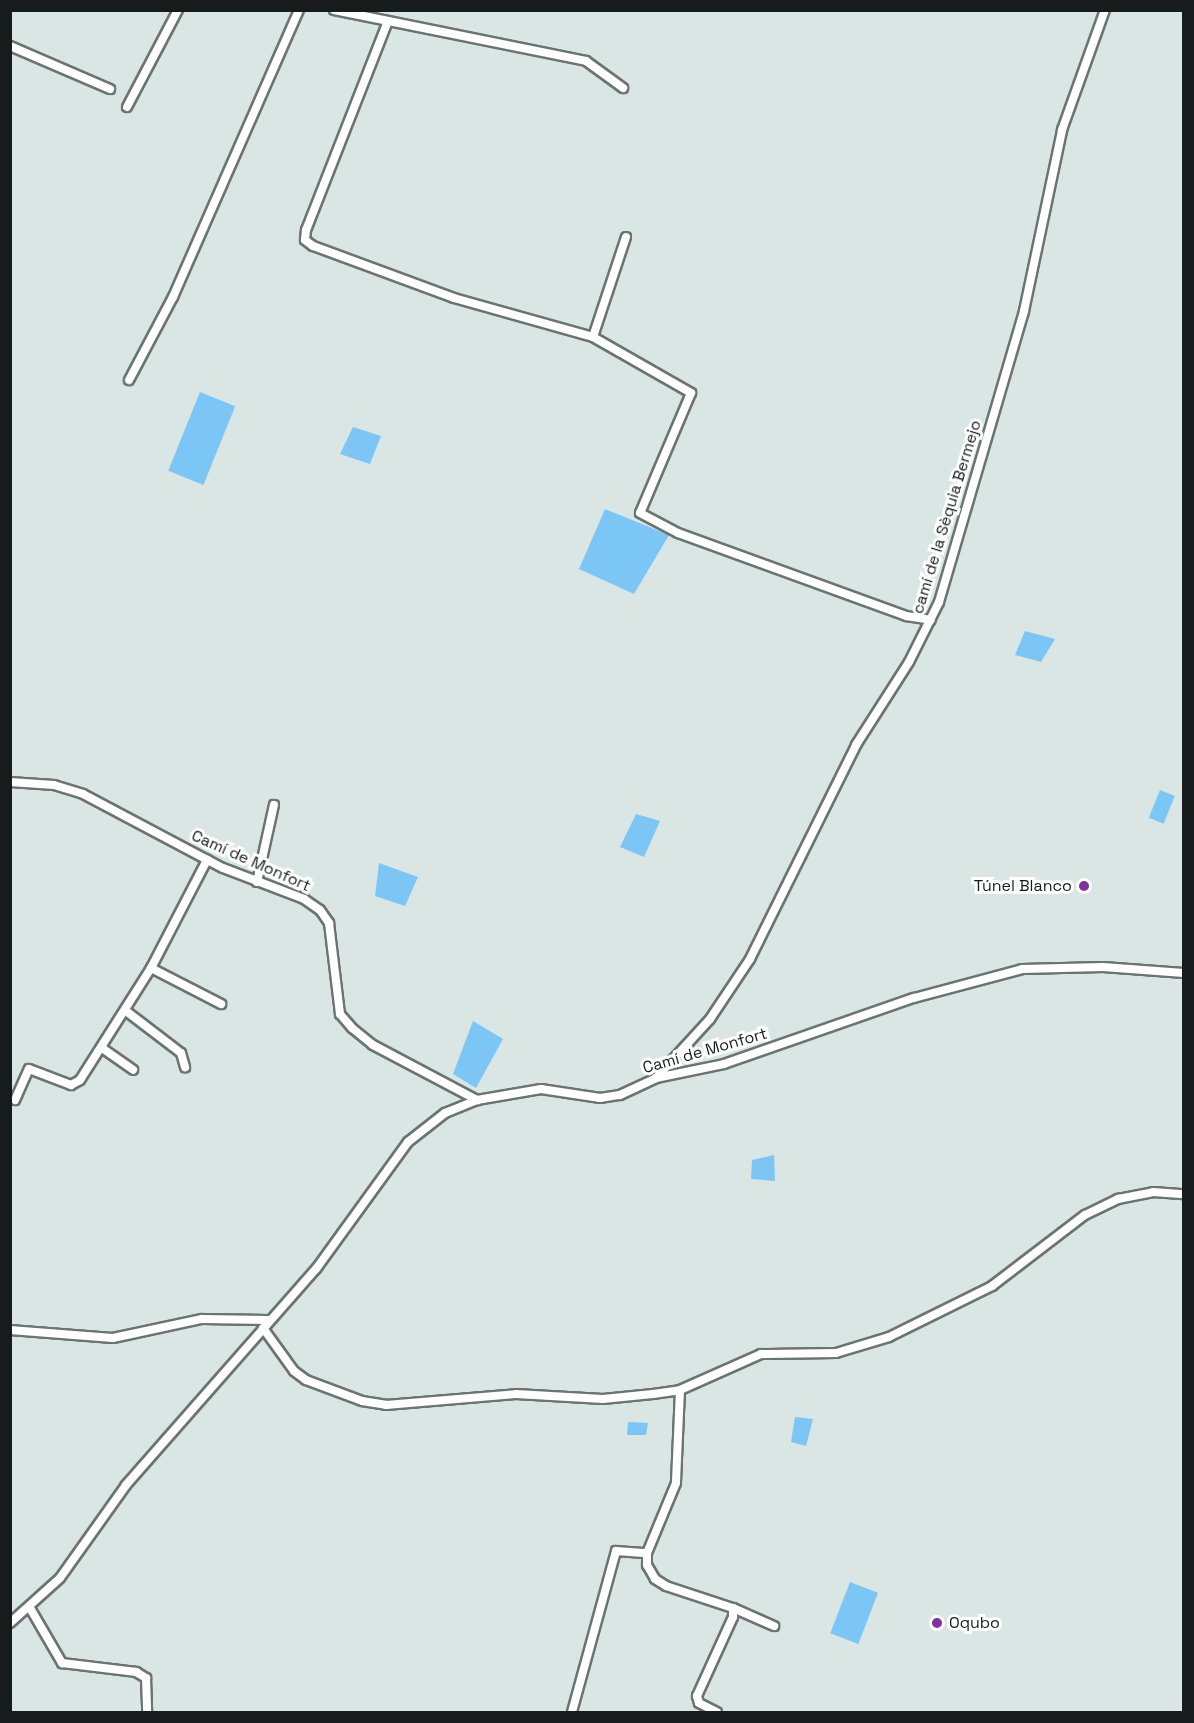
<!DOCTYPE html>
<html>
<head>
<meta charset="utf-8">
<style>
	body { margin:0 }
	#map { position:relative; width:1194px; height:1723px; overflow:hidden; background:#dae6e4; font-family:"Space Grotesk",sans-serif }
	div>[style] { position:absolute }
	.water>* { inset:0; background:#7cc6f5; transform-origin:0 0 }
	.roads { filter:drop-shadow(2px 0 #697473) drop-shadow(-2px 0 #697473) drop-shadow(0 2px #697473) drop-shadow(0 -2px #697473) }
	.minor>* { height:8px; margin:-4px; padding:0 4px; transform-origin:4px; border-radius:4px; background:#fff }
	.dots>* { width:16px; height:16px; translate:-50% -50%; box-sizing:border-box; border:3px solid #fff; border-radius:50% }
	span { translate:-50% -50%; white-space:nowrap; text-align:center; line-height:1.15; -webkit-text-stroke:6px #fff; paint-order:stroke }
	.street-label { font-size:16px; color:#171b1b }
	.poi-label { font-size:16px; color:#171b1b }
	.right { translate:-100% -50%; text-align:right }
	.left { translate:0 -50%; text-align:left }
	.frame { position:absolute; inset:0; border:12px solid #171b1b; pointer-events:none }
</style>
</head>
<body>
<div id="map">
	<div class="water">
		<i style="left:200px;top:392px;width:38px;height:85px;rotate:22deg"></i>
		<i style="clip-path:polygon(353px 427px,381px 436px,370px 464px,340px 454px)"></i>
		<i style="clip-path:polygon(605px 509px,669px 535px,634px 594px,579px 569px)"></i>
		<i style="clip-path:polygon(1025px 631px,1055px 639px,1041px 662px,1015px 655px)"></i>
		<i style="left:1160px;top:790px;width:16px;height:30px;rotate:22deg"></i>
		<i style="clip-path:polygon(636px 814px,660px 821px,644px 857px,620px 847px)"></i>
		<i style="clip-path:polygon(379px 863px,418px 877px,405px 906px,375px 896px)"></i>
		<i style="clip-path:polygon(473px 1021px,503px 1039px,476px 1088px,453px 1074px)"></i>
		<i style="clip-path:polygon(774px 1155px,775px 1181px,751px 1179px,752px 1160px)"></i>
		<i style="clip-path:polygon(795px 1417px,813px 1419px,806px 1446px,791px 1442px)"></i>
		<i style="clip-path:polygon(628px 1422px,648px 1423px,646px 1435px,627px 1435px)"></i>
		<i style="left:850px;top:1582px;width:30px;height:55px;rotate:21deg"></i>
	</div>
	<div class="roads">
		<div class="minor">
			<i style="left:334px;top:10px;width:257px;rotate:11.4deg"></i>
			<i style="left:586px;top:61px;width:46px;rotate:36.1deg"></i>
			<i style="left:388px;top:21px;width:225px;rotate:111.4deg"></i>
			<i style="left:306px;top:230px;width:10px;rotate:96deg"></i>
			<i style="left:305px;top:240px;width:10px;rotate:37deg"></i>
			<i style="left:313px;top:246px;width:150px;rotate:20.2deg"></i>
			<i style="left:454px;top:298px;width:144px;rotate:15.7deg"></i>
			<i style="left:10px;top:46px;width:109px;rotate:23.3deg"></i>
			<i style="left:127px;top:107px;width:110px;rotate:-62.3deg"></i>
			<i style="left:626px;top:237px;width:105px;rotate:108.3deg"></i>
			<i style="left:593px;top:337px;width:113px;rotate:29.7deg"></i>
			<i style="left:691px;top:393px;width:130px;rotate:113deg"></i>
			<i style="left:640px;top:513px;width:43px;rotate:27.8deg"></i>
			<i style="left:678px;top:533px;width:243px;rotate:20deg"></i>
			<i style="left:906px;top:616px;width:25px;rotate:9deg"></i>
			<i style="left:129px;top:380px;width:94px;rotate:-62.1deg"></i>
			<i style="left:173px;top:297px;width:313px;rotate:-66.3deg"></i>
			<i style="left:10px;top:782px;width:44px;rotate:3.9deg"></i>
			<i style="left:54px;top:785px;width:30px;rotate:17deg"></i>
			<i style="left:83px;top:794px;width:158px;rotate:27.9deg"></i>
			<i style="left:223px;top:868px;width:87px;rotate:20.9deg"></i>
			<i style="left:304px;top:899px;width:19px;rotate:35deg"></i>
			<i style="left:320px;top:910px;width:16px;rotate:55deg"></i>
			<i style="left:329px;top:923px;width:92px;rotate:83.1deg"></i>
			<i style="left:340px;top:1014px;width:18px;rotate:49deg"></i>
			<i style="left:352px;top:1028px;width:27px;rotate:39deg"></i>
			<i style="left:373px;top:1045px;width:118px;rotate:27.9deg"></i>
			<i style="left:257px;top:882px;width:79px;rotate:-77.6deg"></i>
			<i style="left:151px;top:968px;width:79px;rotate:27.2deg"></i>
			<i style="left:126px;top:1011px;width:69px;rotate:37.4deg"></i>
			<i style="left:181px;top:1053px;width:15px;rotate:74deg"></i>
			<i style="left:102px;top:1048px;width:38px;rotate:35deg"></i>
			<i style="left:656px;top:1078px;width:80px;rotate:-47.5deg"></i>
			<i style="left:710px;top:1019px;width:72px;rotate:-56.3deg"></i>
			<i style="left:750px;top:959px;width:239px;rotate:-63.6deg"></i>
			<i style="left:856px;top:745px;width:98px;rotate:-57.4deg"></i>
			<i style="left:909px;top:662px;width:67px;rotate:-63.4deg"></i>
			<i style="left:939px;top:602px;width:303px;rotate:-73.7deg"></i>
			<i style="left:1024px;top:311px;width:185px;rotate:-78.1deg"></i>
			<i style="left:1062px;top:130px;width:127px;rotate:-70.3deg"></i>
			<i style="left:15px;top:1100px;width:34px;rotate:-66deg"></i>
			<i style="left:29px;top:1069px;width:45px;rotate:20.9deg"></i>
			<i style="left:71px;top:1085px;width:10px;rotate:-29deg"></i>
			<i style="left:80px;top:1080px;width:133px;rotate:-57.6deg"></i>
			<i style="left:151px;top:968px;width:122px;rotate:-62.6deg"></i>
			<i style="left:263px;top:1328px;width:53px;rotate:54.2deg"></i>
			<i style="left:294px;top:1371px;width:15px;rotate:37deg"></i>
			<i style="left:306px;top:1380px;width:60px;rotate:20.6deg"></i>
			<i style="left:362px;top:1401px;width:24px;rotate:9deg"></i>
			<i style="left:386px;top:1405px;width:130px;rotate:-4.8deg"></i>
			<i style="left:516px;top:1394px;width:87px;rotate:3.3deg"></i>
			<i style="left:603px;top:1399px;width:50px;rotate:-5.7deg"></i>
			<i style="left:653px;top:1394px;width:27px;rotate:-8deg"></i>
			<i style="left:680px;top:1390px;width:89px;rotate:-24deg"></i>
			<i style="left:761px;top:1354px;width:75px;rotate:-0.8deg"></i>
			<i style="left:836px;top:1353px;width:55px;rotate:-16.8deg"></i>
			<i style="left:889px;top:1337px;width:115px;rotate:-26.3deg"></i>
			<i style="left:992px;top:1286px;width:117px;rotate:-37.4deg"></i>
			<i style="left:1085px;top:1215px;width:37px;rotate:-26deg"></i>
			<i style="left:1118px;top:1199px;width:36px;rotate:-11deg"></i>
			<i style="left:1153px;top:1192px;width:31px;rotate:4deg"></i>
			<i style="left:10px;top:1330px;width:103px;rotate:4.4deg"></i>
			<i style="left:113px;top:1338px;width:91px;rotate:-12.1deg"></i>
			<i style="left:202px;top:1319px;width:66px;rotate:0.9deg"></i>
			<i style="left:680px;top:1390px;width:93px;rotate:92.5deg"></i>
			<i style="left:676px;top:1483px;width:76px;rotate:112.5deg"></i>
			<i style="left:647px;top:1553px;width:12px;rotate:90deg"></i>
			<i style="left:647px;top:1565px;width:16px;rotate:60deg"></i>
			<i style="left:655px;top:1579px;width:13px;rotate:32deg"></i>
			<i style="left:666px;top:1586px;width:71px;rotate:18.2deg"></i>
			<i style="left:733px;top:1608px;width:9px;rotate:90deg"></i>
			<i style="left:733px;top:1617px;width:87px;rotate:114.5deg"></i>
			<i style="left:697px;top:1696px;width:7px;rotate:74deg"></i>
			<i style="left:699px;top:1703px;width:20px;rotate:27deg"></i>
			<i style="left:30px;top:1608px;width:64px;rotate:59.8deg"></i>
			<i style="left:62px;top:1663px;width:75px;rotate:6.9deg"></i>
			<i style="left:136px;top:1672px;width:12px;rotate:31deg"></i>
			<i style="left:146px;top:1678px;width:34px;rotate:88deg"></i>
			<i style="left:733px;top:1608px;width:45px;rotate:23.7deg"></i>
			<i style="left:10px;top:1623px;width:67px;rotate:-42deg"></i>
			<i style="left:60px;top:1578px;width:114px;rotate:-54.6deg"></i>
			<i style="left:126px;top:1485px;width:288px;rotate:-48.7deg"></i>
			<i style="left:316px;top:1269px;width:157px;rotate:-54.1deg"></i>
			<i style="left:408px;top:1142px;width:47px;rotate:-38.1deg"></i>
			<i style="left:445px;top:1113px;width:35px;rotate:-22deg"></i>
			<i style="left:477px;top:1100px;width:65px;rotate:-9.8deg"></i>
			<i style="left:541px;top:1089px;width:60px;rotate:8.7deg"></i>
			<i style="left:600px;top:1098px;width:20px;rotate:-9deg"></i>
			<i style="left:620px;top:1095px;width:40px;rotate:-25deg"></i>
			<i style="left:656px;top:1078px;width:69px;rotate:-11.6deg"></i>
			<i style="left:724px;top:1064px;width:201px;rotate:-19.2deg"></i>
			<i style="left:914px;top:998px;width:112px;rotate:-15deg"></i>
			<i style="left:1022px;top:969px;width:81px;rotate:-1.4deg"></i>
			<i style="left:1103px;top:967px;width:81px;rotate:4.2deg"></i>
			<i style="left:572px;top:1712px;width:167px;rotate:-74.7deg"></i>
			<i style="left:616px;top:1551px;width:31px;rotate:4deg"></i>
		</div>
	</div>
	<div class="dots">
		<i style="left:1084px;top:886px;background:#8131a1"></i>
		<i style="left:937px;top:1623px;background:#8131a1"></i>
	</div>
	<div class="street-label">
		<span style="left:947px;top:517px;rotate:-73deg">camí de la Sèquia Bermejo</span>
		<span style="left:251px;top:861px;rotate:24deg">Camí de Monfort</span>
		<span style="left:705px;top:1051px;rotate:-16deg">Camí de Monfort</span>
	</div>
	<div class="poi-label">
		<span class="right" style="left:1072px;top:886px">Túnel Blanco</span>
		<span class="left" style="left:949px;top:1623px">Oqubo</span>
	</div>
	<div class="frame"></div>
</div>
</body>
</html>
